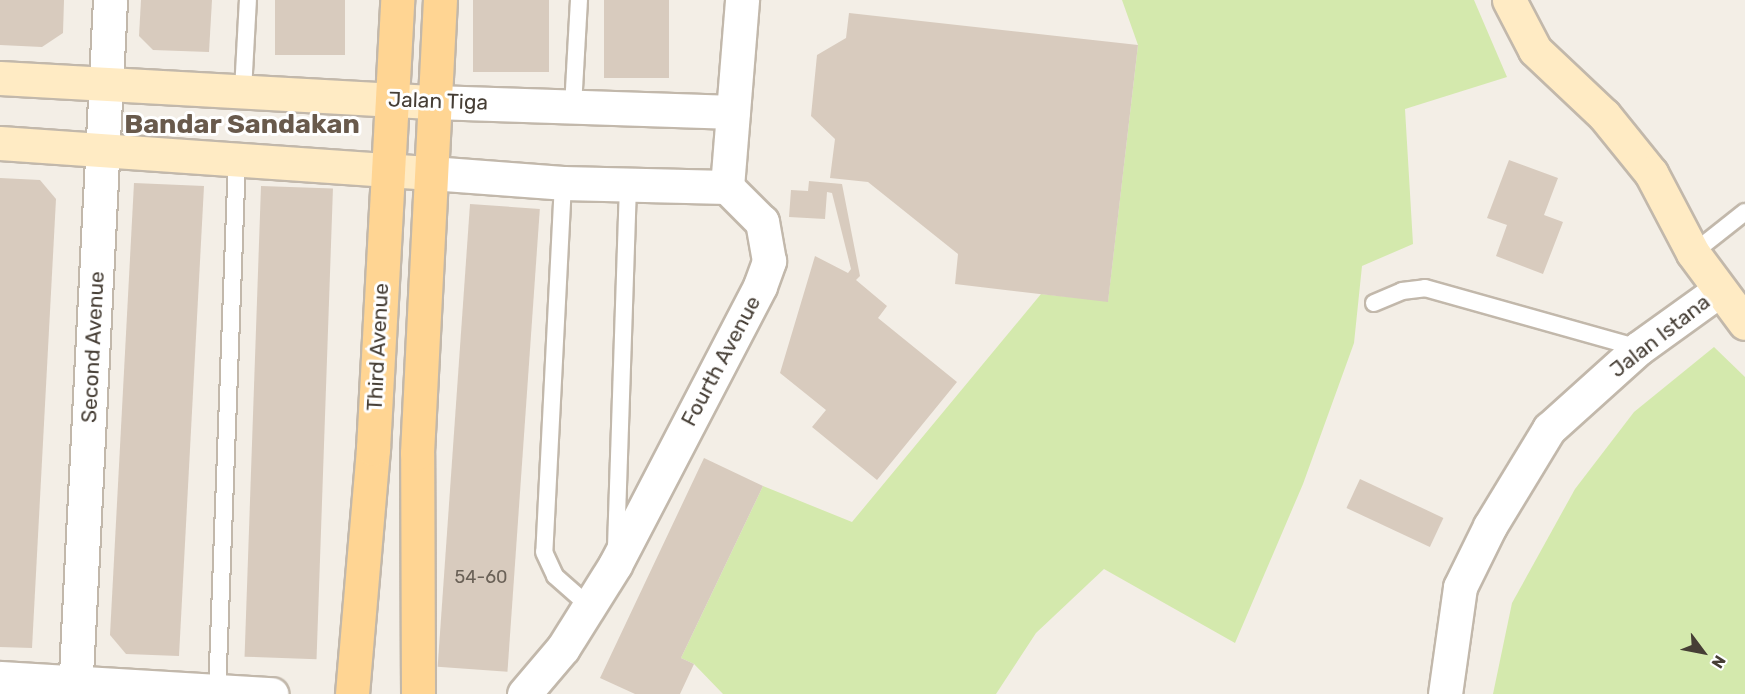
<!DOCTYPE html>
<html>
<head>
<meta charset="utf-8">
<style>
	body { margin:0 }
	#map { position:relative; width:1745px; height:694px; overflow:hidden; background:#f3eee6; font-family:Rubik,sans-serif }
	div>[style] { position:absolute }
	.green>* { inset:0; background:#d4e9ad }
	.building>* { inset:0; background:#d8cbbe; transform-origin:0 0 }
	.roads { filter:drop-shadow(2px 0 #c2b8ab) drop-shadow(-2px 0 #c2b8ab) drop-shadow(0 2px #c2b8ab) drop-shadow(0 -2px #c2b8ab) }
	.lane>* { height:16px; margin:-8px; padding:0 8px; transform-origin:8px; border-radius:8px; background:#fff }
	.street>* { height:33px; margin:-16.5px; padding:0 16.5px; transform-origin:16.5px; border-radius:16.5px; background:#fff }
	.secondary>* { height:33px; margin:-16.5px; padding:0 16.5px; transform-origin:16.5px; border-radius:16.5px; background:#ffebc4 }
	.primary>* { height:33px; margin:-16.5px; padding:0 16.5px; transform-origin:16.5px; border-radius:16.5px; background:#ffd593 }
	span { translate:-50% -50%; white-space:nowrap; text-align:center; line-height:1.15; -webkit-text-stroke:6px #fff; paint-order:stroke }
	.number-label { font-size:18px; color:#6a6157 }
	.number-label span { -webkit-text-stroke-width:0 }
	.street-label { font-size:21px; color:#463e35 }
	.district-label { font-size:27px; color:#695a4c; font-weight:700 }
	.north { position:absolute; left:1673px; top:622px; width:60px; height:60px; -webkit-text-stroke:4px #fff; paint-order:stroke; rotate:122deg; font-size:16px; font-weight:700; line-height:24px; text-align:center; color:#463e35 }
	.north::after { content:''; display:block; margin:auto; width:21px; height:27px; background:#463e35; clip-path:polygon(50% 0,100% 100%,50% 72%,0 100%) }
</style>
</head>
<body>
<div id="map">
	<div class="green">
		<i style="clip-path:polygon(1122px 0,1474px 0,1507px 77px,1405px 109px,1413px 244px,1362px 266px,1354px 343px,1303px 484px,1235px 643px,1104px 569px,1036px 633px,996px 694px,723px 694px,694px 664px,681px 658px,763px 486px,852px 522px,1041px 294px,1108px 301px,1138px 45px)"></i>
		<i style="clip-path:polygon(1714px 347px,1745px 377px,1745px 694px,1493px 694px,1512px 603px,1575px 489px,1634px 412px)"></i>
	</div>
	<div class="building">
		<i style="clip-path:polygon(0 0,64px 0,63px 33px,42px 47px,0 45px)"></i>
		<i style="clip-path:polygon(141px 0,212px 0,209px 52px,153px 50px,139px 36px)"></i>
		<i style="left:275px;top:0;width:70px;height:55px"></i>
		<i style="left:473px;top:0;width:76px;height:72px"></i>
		<i style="left:604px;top:0;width:65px;height:78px"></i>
		<i style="clip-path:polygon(849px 13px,1138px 45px,1108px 302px,955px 284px,958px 254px,868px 182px,830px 178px,835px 139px,811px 116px,817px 55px,846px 38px)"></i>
		<i style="clip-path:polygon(1509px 160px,1558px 178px,1544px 215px,1563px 222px,1543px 274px,1496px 256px,1507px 225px,1487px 218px)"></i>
		<i style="clip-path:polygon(0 178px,40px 180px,56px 199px,32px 648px,0 647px)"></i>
		<i style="clip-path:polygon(809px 181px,842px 184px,860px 276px,856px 280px,887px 306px,878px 318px,957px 382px,877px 480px,812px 427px,826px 410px,780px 373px,815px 256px,848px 273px,851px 269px,832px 193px,827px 192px,825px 219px,789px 217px,791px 190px,808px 191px)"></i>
		<i style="clip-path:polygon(134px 183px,204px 186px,179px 656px,126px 654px,110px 635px)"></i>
		<i style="left:261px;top:186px;width:72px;height:471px;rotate:2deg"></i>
		<i style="left:470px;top:204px;width:70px;height:464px;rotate:4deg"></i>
		<i style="clip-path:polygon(704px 458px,763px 486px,681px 658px,694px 664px,680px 694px,635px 694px,600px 678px)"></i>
		<i style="left:1360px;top:479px;width:92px;height:32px;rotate:25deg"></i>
	</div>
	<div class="roads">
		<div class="lane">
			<i style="left:243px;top:91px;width:91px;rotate:-86.9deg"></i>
			<i style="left:573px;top:107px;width:107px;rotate:-86.8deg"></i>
			<i style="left:563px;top:183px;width:369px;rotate:92.9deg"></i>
			<i style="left:544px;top:552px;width:26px;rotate:65deg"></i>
			<i style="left:555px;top:576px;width:45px;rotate:41.4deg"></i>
			<i style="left:1693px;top:253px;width:66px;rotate:-38.3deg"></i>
			<i style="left:1374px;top:303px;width:30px;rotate:-23deg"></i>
			<i style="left:1402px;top:291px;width:23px;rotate:-7deg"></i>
			<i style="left:1425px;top:288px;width:222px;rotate:15.7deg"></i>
			<i style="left:616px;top:547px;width:365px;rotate:-88.1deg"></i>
			<i style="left:217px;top:694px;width:535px;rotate:-87.86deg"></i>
		</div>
		<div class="street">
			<i style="left:435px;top:102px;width:298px;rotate:1.9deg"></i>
			<i style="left:431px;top:173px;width:132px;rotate:4.3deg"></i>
			<i style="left:563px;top:183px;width:164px;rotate:1.4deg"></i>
			<i style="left:727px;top:187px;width:188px;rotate:-85.4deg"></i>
			<i style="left:0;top:678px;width:272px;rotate:3.4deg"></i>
			<i style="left:75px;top:694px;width:695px;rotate:-87.11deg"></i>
			<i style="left:524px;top:694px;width:60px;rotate:-49.7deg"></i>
			<i style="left:563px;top:648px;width:98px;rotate:-57.9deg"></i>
			<i style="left:615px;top:565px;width:314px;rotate:-62.5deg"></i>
			<i style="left:760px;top:286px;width:27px;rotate:-70deg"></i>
			<i style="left:769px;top:261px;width:40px;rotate:-100deg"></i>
			<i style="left:762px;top:222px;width:49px;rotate:-135deg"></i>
			<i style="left:1445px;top:694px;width:108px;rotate:-82deg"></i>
			<i style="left:1460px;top:587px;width:68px;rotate:-63.8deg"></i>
			<i style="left:1490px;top:526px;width:114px;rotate:-58.7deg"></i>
			<i style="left:1549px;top:429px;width:121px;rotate:-42deg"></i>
			<i style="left:1639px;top:348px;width:97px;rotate:-35.8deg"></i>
		</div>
		<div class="secondary">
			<i style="left:1509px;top:0;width:56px;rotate:62.5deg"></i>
			<i style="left:1535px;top:50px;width:95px;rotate:43.3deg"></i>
			<i style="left:1604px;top:115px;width:75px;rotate:51deg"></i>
			<i style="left:1651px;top:173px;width:90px;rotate:62.3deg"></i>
			<i style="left:1693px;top:253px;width:87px;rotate:53.4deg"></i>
			<i style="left:0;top:78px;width:436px;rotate:3.2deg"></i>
			<i style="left:0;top:143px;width:432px;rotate:4deg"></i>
		</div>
		<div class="primary">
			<i style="left:352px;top:694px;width:246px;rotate:-85.1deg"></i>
			<i style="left:373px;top:449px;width:450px;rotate:-86.9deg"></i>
			<i style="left:418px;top:694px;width:241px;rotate:-90.2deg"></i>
			<i style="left:417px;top:453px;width:454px;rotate:-87.1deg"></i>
		</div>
	</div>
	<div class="number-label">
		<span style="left:481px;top:577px">54-60</span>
	</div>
	<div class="street-label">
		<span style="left:438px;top:101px;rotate:2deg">Jalan Tiga</span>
		<span style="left:1660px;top:336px;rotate:-38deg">Jalan Istana</span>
		<span style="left:93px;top:347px;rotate:-87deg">Second Avenue</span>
		<span style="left:378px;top:347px;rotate:-87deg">Third Avenue</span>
		<span style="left:721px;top:361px;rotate:-62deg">Fourth Avenue</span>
	</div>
	<div class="district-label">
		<span style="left:242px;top:125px">Bandar Sandakan</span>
	</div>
	<div class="north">N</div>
</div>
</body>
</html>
